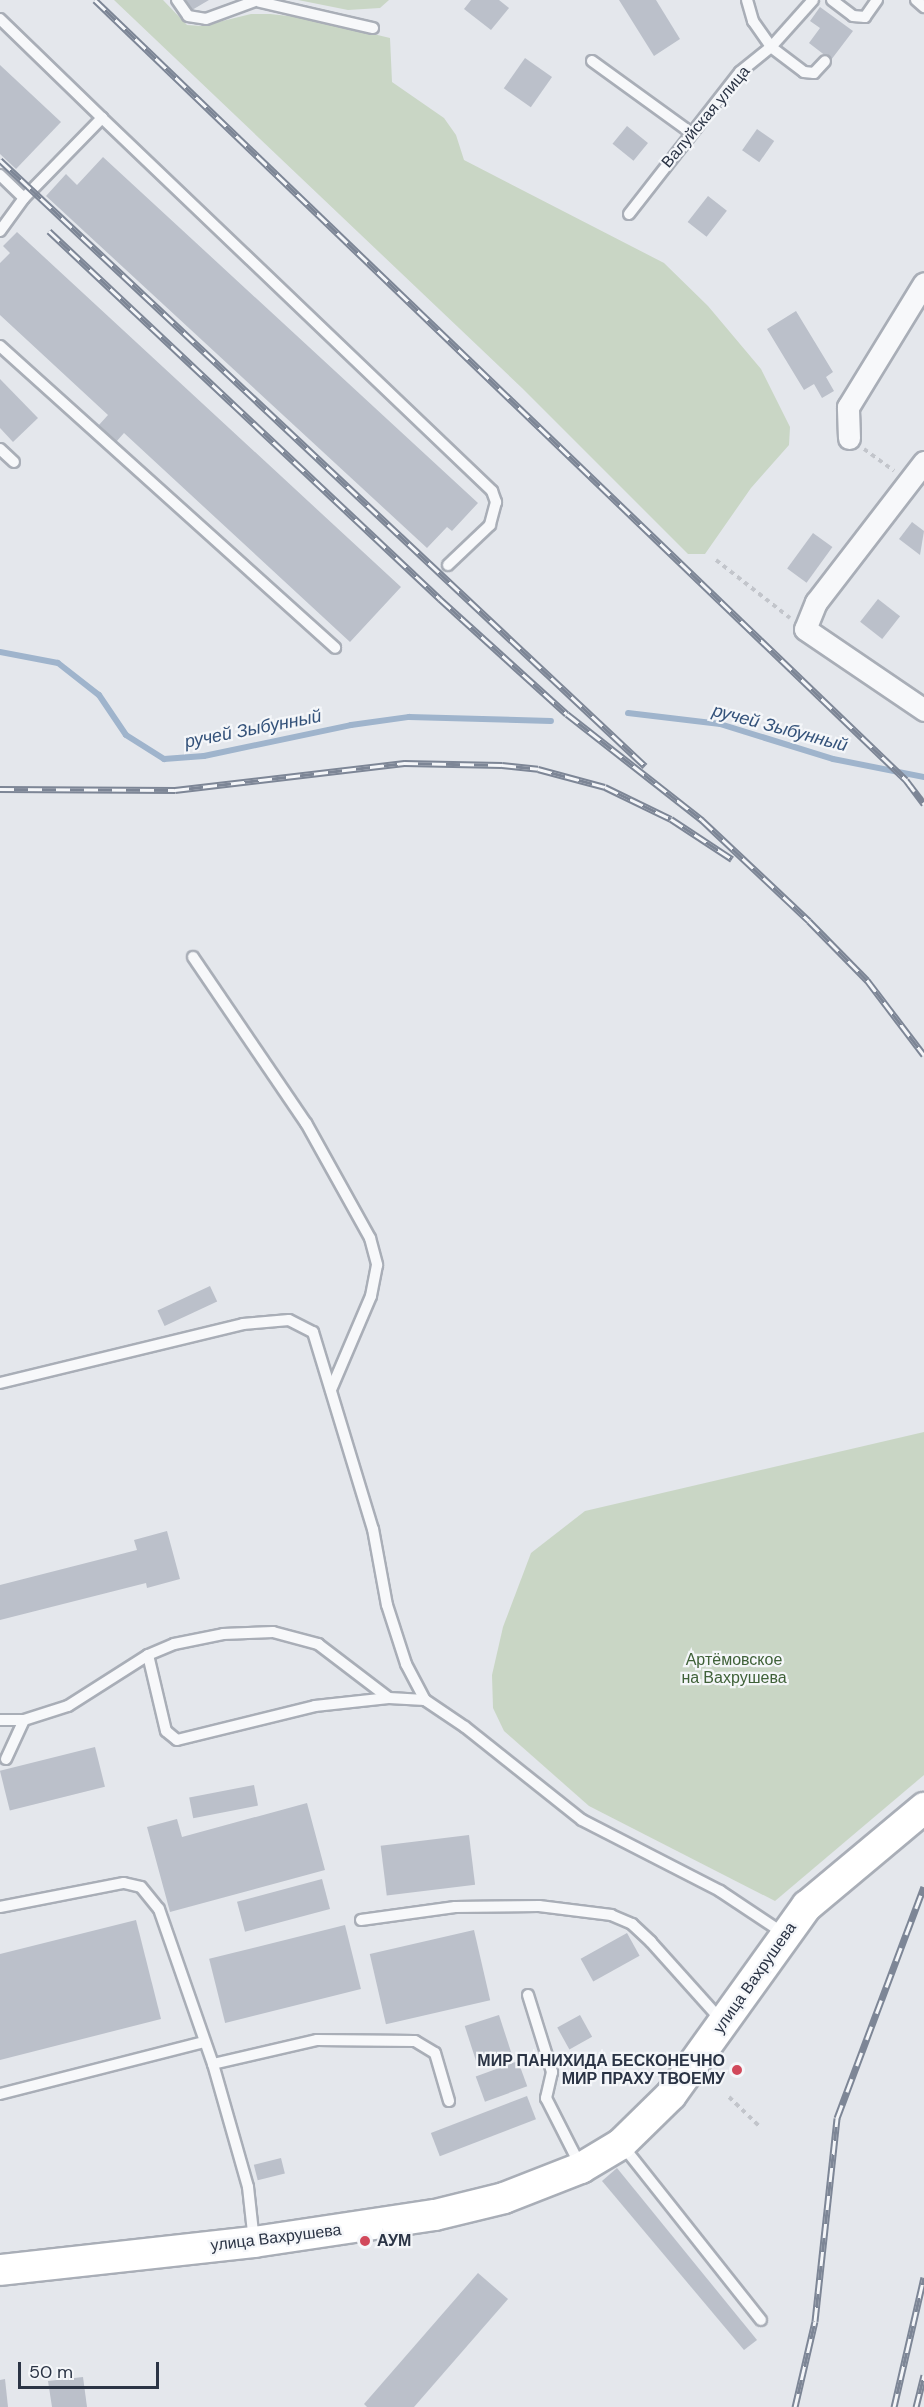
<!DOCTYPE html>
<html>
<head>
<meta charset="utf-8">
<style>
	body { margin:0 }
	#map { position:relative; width:924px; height:2407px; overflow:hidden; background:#e4e7ec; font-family:"DM Sans",sans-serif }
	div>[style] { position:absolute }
	.green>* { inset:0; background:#c9d6c5 }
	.stream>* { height:6px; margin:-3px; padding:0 3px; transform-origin:3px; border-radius:3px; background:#9fb4cc }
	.building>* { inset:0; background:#bbc0ca; transform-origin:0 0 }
	.path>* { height:4px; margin-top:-2px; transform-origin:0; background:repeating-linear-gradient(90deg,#c2c5cb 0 4.5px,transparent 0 9px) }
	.roads { filter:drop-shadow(2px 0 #a9aeb7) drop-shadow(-2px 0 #a9aeb7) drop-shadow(0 2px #a9aeb7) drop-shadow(0 -2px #a9aeb7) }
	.service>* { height:10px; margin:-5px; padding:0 5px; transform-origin:5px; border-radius:5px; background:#f7f8fa }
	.minor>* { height:21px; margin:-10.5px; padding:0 10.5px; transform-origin:10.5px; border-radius:10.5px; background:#f7f8fa }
	.secondary>* { height:30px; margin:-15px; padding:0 15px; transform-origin:15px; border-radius:15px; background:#fff }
	.rail>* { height:7px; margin-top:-3.5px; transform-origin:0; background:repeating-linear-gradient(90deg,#f4f6f9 0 14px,#7d8696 0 28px); box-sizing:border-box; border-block:2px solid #7d8696 }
	.dots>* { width:16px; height:16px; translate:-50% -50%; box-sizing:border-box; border:3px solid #f4f6f9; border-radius:50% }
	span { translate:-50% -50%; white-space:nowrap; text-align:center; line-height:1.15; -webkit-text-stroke:4.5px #f4f6f9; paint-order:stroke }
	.street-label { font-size:16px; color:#2b3445 }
	.park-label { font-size:16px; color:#3f6138 }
	.poi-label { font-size:16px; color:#2b3445; font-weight:700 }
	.right { translate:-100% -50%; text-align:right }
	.left { translate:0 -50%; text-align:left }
	.water-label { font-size:18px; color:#34527a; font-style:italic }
	.scale { position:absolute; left:18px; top:2362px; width:141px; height:27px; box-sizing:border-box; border:3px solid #2b3445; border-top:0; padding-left:8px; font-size:18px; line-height:21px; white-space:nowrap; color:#2b3445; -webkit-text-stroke:4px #f4f6f9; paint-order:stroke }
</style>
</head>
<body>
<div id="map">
	<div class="green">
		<i style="clip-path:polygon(114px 0,163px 0,187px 25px,202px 26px,251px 14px,270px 14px,307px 18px,390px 38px,392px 82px,444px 118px,456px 135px,464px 160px,664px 263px,708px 306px,761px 369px,790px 427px,789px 445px,751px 488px,705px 554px,688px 554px,522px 388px)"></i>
		<i style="clip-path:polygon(298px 0,389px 0,380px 8px,348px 10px)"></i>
		<i style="clip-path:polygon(924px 1432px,924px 1775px,775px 1901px,589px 1806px,504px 1731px,493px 1708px,492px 1675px,503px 1627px,531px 1553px,585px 1511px)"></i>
	</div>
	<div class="stream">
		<i style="left:0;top:652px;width:59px;rotate:10.7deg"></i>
		<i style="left:58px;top:663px;width:52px;rotate:38deg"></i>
		<i style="left:99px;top:695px;width:48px;rotate:56deg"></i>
		<i style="left:126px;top:735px;width:45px;rotate:32.3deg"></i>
		<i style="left:164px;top:759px;width:40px;rotate:-4.3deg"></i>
		<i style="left:204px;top:756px;width:150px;rotate:-11.9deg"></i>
		<i style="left:351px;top:725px;width:59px;rotate:-7.9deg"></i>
		<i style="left:409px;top:717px;width:142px;rotate:1.6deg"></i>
		<i style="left:628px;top:713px;width:93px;rotate:6.8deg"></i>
		<i style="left:720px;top:724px;width:118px;rotate:17.2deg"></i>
		<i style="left:833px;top:759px;width:93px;rotate:11.2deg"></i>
	</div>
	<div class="building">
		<i style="clip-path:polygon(186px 0,209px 0,192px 10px)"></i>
		<i style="clip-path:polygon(471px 0,499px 0,509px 8px,491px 30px,464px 9px)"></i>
		<i style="clip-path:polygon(619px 0,656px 0,680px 39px,654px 56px)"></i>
		<i style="clip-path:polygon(820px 7px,853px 31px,831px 60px,809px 43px,820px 28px,810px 21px)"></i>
		<i style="left:525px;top:58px;width:33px;height:37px;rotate:35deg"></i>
		<i style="clip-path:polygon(0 65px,61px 122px,16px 169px,0 154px)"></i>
		<i style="left:627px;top:126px;width:27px;height:23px;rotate:39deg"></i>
		<i style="left:757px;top:129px;width:21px;height:26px;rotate:35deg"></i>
		<i style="clip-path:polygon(103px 157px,478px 503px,452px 531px,447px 527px,427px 548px,46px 196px,66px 174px,77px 185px)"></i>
		<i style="left:708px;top:196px;width:24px;height:33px;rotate:38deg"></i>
		<i style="clip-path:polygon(17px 232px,401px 587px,350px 642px,124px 433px,116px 442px,98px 426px,108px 415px,0 315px,0 263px,10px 253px,3px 246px)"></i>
		<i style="clip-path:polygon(796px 311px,833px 372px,826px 377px,834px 391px,822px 398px,814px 384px,804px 390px,767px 329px)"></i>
		<i style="clip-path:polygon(0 379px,38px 418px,13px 442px,0 428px)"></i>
		<i style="clip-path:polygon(912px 522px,924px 531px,920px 555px,899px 539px)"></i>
		<i style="left:813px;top:533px;width:24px;height:44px;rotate:36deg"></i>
		<i style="left:878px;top:599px;width:28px;height:29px;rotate:38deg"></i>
		<i style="left:210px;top:1286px;width:17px;height:58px;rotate:65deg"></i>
		<i style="clip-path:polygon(167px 1531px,180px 1579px,147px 1588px,146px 1583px,0 1620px,0 1585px,137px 1550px,134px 1540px)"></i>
		<i style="left:95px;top:1747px;width:41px;height:98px;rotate:76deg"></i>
		<i style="left:254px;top:1785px;width:21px;height:66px;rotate:79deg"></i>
		<i style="clip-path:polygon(307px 1803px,325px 1870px,170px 1912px,147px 1827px,177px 1819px,182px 1837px)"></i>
		<i style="left:469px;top:1835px;width:50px;height:89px;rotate:83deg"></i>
		<i style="left:322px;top:1879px;width:31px;height:88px;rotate:75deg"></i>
		<i style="clip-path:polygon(136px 1920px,161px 2019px,0 2060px,0 1954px)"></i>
		<i style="left:345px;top:1925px;width:66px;height:140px;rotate:76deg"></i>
		<i style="left:474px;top:1930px;width:72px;height:107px;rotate:77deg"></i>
		<i style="left:627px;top:1933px;width:26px;height:53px;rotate:61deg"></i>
		<i style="left:499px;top:2015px;width:40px;height:36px;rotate:72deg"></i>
		<i style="left:580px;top:2015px;width:25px;height:26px;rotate:61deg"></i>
		<i style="left:518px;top:2061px;width:27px;height:45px;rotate:70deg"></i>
		<i style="left:527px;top:2096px;width:25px;height:103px;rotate:69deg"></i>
		<i style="left:281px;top:2158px;width:16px;height:28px;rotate:76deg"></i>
		<i style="clip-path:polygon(617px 2168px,757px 2340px,744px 2350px,602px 2181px)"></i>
		<i style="clip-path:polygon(478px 2273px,508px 2299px,414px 2407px,367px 2407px,364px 2404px)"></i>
		<i style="clip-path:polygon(83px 2377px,87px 2407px,52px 2407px,48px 2381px)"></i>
		<i style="clip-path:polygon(5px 2379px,8px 2407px,0 2407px,0 2380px)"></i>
	</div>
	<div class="path">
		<i style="left:864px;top:449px;width:37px;rotate:36deg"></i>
		<i style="left:716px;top:560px;width:94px;rotate:38.1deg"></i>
		<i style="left:729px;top:2097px;width:42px;rotate:44deg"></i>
	</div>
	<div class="roads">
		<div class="service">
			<i style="left:177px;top:0;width:19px;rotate:55deg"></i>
			<i style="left:188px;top:16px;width:18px;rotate:9deg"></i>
			<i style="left:206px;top:19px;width:55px;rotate:-20.1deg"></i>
			<i style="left:747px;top:0;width:22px;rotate:74deg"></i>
			<i style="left:753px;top:21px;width:32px;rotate:55deg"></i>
			<i style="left:771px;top:47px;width:41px;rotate:37.1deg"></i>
			<i style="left:804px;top:72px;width:10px;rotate:6deg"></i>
			<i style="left:814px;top:73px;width:16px;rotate:-47deg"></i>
			<i style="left:832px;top:0;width:26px;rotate:37deg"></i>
			<i style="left:853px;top:16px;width:12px;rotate:5deg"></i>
			<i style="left:865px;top:17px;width:21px;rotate:-55deg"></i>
			<i style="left:916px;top:0;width:11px;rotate:41deg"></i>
			<i style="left:260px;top:2px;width:116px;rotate:13deg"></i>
			<i style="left:0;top:19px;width:142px;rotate:44.1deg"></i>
			<i style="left:592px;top:61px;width:121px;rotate:35.9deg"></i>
			<i style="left:0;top:175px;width:33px;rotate:44deg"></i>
			<i style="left:629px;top:214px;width:180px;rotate:-52deg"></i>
			<i style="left:740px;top:72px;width:40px;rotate:-39deg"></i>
			<i style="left:771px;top:47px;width:63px;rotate:-48.2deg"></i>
			<i style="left:0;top:231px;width:41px;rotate:-54deg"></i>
			<i style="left:24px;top:198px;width:112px;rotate:-45.7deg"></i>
			<i style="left:102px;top:118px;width:540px;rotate:43.72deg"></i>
			<i style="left:492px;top:491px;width:12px;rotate:70deg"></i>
			<i style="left:496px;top:502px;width:24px;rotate:105deg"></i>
			<i style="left:490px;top:525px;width:58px;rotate:136.4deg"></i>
			<i style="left:0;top:346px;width:451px;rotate:42deg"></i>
			<i style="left:0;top:449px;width:19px;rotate:43deg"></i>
			<i style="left:193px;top:957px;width:201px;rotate:55.8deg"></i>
			<i style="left:306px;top:1123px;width:132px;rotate:60.9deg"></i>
			<i style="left:370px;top:1238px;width:28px;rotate:75deg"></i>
			<i style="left:377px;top:1265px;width:32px;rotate:101deg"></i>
			<i style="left:371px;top:1296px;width:102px;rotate:113.1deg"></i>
			<i style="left:0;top:1383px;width:250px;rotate:-13.6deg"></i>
			<i style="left:243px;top:1324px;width:46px;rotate:-5deg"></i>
			<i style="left:289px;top:1320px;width:27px;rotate:27deg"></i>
			<i style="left:313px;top:1332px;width:206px;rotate:73.1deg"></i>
			<i style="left:373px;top:1529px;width:77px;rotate:79.6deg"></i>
			<i style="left:387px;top:1605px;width:62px;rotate:72.1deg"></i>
			<i style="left:406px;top:1664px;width:41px;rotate:62.2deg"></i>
			<i style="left:148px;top:1655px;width:78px;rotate:76.7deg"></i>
			<i style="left:166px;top:1731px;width:14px;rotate:39deg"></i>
			<i style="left:177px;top:1740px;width:142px;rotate:-13.8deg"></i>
			<i style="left:315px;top:1706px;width:74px;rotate:-6.2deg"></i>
			<i style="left:0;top:1720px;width:24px"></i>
			<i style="left:6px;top:1759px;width:43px;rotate:-65.2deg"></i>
			<i style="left:24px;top:1720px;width:46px;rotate:-17.7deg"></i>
			<i style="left:68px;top:1706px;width:95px;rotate:-32.5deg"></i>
			<i style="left:148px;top:1655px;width:28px;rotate:-23deg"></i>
			<i style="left:174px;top:1644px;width:50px;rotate:-11.5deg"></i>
			<i style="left:223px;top:1634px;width:50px;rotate:-2.3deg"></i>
			<i style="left:273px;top:1632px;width:47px;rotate:14.9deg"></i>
			<i style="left:318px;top:1644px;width:89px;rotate:37.3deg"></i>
			<i style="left:389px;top:1698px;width:36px;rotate:3deg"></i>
			<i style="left:425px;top:1700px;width:48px;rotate:34deg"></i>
			<i style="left:465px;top:1727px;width:149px;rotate:38.5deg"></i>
			<i style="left:582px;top:1820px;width:155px;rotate:27.2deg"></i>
			<i style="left:720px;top:1891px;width:76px;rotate:33.7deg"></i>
			<i style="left:0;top:1907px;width:126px;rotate:-11deg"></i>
			<i style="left:124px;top:1883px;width:17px;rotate:13deg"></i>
			<i style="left:141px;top:1887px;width:28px;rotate:51deg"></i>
			<i style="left:159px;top:1909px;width:164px;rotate:70.8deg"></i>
			<i style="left:213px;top:2064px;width:128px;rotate:74.1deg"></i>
			<i style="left:248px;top:2187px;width:54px;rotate:83.7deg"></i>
			<i style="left:361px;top:1920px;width:95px;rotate:-7.9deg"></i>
			<i style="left:455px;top:1907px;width:84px;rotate:-0.7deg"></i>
			<i style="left:539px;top:1906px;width:73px;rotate:7.1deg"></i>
			<i style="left:611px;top:1915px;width:23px;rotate:23deg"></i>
			<i style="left:632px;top:1924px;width:26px;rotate:43deg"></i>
			<i style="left:651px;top:1942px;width:106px;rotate:48.1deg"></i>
			<i style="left:528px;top:1995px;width:81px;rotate:72.7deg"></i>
			<i style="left:552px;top:2072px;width:27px;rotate:103deg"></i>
			<i style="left:546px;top:2098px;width:75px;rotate:63.1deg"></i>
			<i style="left:213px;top:2064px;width:107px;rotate:-13deg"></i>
			<i style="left:317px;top:2040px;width:98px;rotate:0.6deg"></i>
			<i style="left:415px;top:2041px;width:23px;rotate:31deg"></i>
			<i style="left:435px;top:2053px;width:50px;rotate:73.7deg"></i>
			<i style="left:0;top:2094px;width:211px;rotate:-14.3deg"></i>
			<i style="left:623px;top:2146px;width:222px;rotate:51.6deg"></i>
		</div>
		<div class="minor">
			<i style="left:849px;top:438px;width:31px;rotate:-92deg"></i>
			<i style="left:848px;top:407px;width:145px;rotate:-58.5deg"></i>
			<i style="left:924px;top:462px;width:177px;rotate:127.6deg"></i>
			<i style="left:816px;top:602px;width:29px;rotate:112deg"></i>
			<i style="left:805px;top:629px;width:144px;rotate:34.2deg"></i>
		</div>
		<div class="secondary">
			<i style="left:0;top:2270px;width:256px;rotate:-6.3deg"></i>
			<i style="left:254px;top:2242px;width:183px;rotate:-8.5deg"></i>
			<i style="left:435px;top:2215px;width:71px;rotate:-13.8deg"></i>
			<i style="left:504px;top:2198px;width:83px;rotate:-21.3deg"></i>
			<i style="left:581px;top:2168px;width:47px;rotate:-31deg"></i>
			<i style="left:621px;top:2144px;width:70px;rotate:-44.4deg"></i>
			<i style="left:671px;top:2095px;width:233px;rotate:-54.3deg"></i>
			<i style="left:807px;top:1906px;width:153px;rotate:-39.9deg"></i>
		</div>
	</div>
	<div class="rail">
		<i style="left:95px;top:0;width:1125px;rotate:43.88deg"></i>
		<i style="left:906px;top:780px;width:30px;rotate:53deg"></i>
		<i style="left:0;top:160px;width:885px;rotate:43.21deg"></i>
		<i style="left:49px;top:231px;width:537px;rotate:43.26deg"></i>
		<i style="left:440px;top:599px;width:171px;rotate:42.2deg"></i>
		<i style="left:567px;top:714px;width:172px;rotate:38.1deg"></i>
		<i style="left:702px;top:820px;width:147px;rotate:43.3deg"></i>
		<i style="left:809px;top:921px;width:83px;rotate:45.5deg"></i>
		<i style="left:867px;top:980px;width:94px;rotate:52.8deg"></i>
		<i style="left:0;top:789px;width:175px;rotate:0.3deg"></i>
		<i style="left:175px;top:790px;width:231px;rotate:-6.7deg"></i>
		<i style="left:404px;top:763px;width:98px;rotate:1.2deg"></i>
		<i style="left:502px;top:765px;width:36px;rotate:6deg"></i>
		<i style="left:538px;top:769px;width:69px;rotate:15deg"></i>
		<i style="left:605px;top:787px;width:73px;rotate:25.9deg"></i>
		<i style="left:671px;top:819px;width:73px;rotate:33.3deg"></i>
		<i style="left:795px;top:2407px;width:88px;rotate:-76.9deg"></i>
		<i style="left:815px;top:2321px;width:204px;rotate:-83.8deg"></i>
		<i style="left:837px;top:2118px;width:247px;rotate:-69.4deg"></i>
		<i style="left:894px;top:2407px;width:133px;rotate:-77deg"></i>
		<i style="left:916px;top:2407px;width:33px;rotate:-76deg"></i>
	</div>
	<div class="dots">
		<i style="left:737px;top:2070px;background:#d1495b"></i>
		<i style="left:365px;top:2241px;background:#d1495b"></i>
	</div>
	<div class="street-label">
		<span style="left:706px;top:117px;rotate:-50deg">Валуйская улица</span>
		<span style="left:755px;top:1978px;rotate:-55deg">улица Вахрушева</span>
		<span style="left:276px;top:2238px;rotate:-7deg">улица Вахрушева</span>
	</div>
	<div class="park-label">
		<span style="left:734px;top:1669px">Артёмовское<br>на Вахрушева</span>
	</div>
	<div class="poi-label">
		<span class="right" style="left:725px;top:2070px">МИР ПАНИХИДА БЕСКОНЕЧНО<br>МИР ПРАХУ ТВОЕМУ</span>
		<span class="left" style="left:377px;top:2241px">АУМ</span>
	</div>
	<div class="water-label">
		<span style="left:780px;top:728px;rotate:15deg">ручей Зыбунный</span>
		<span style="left:253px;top:729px;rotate:-11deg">ручей Зыбунный</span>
	</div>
	<div class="scale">50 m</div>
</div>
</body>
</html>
